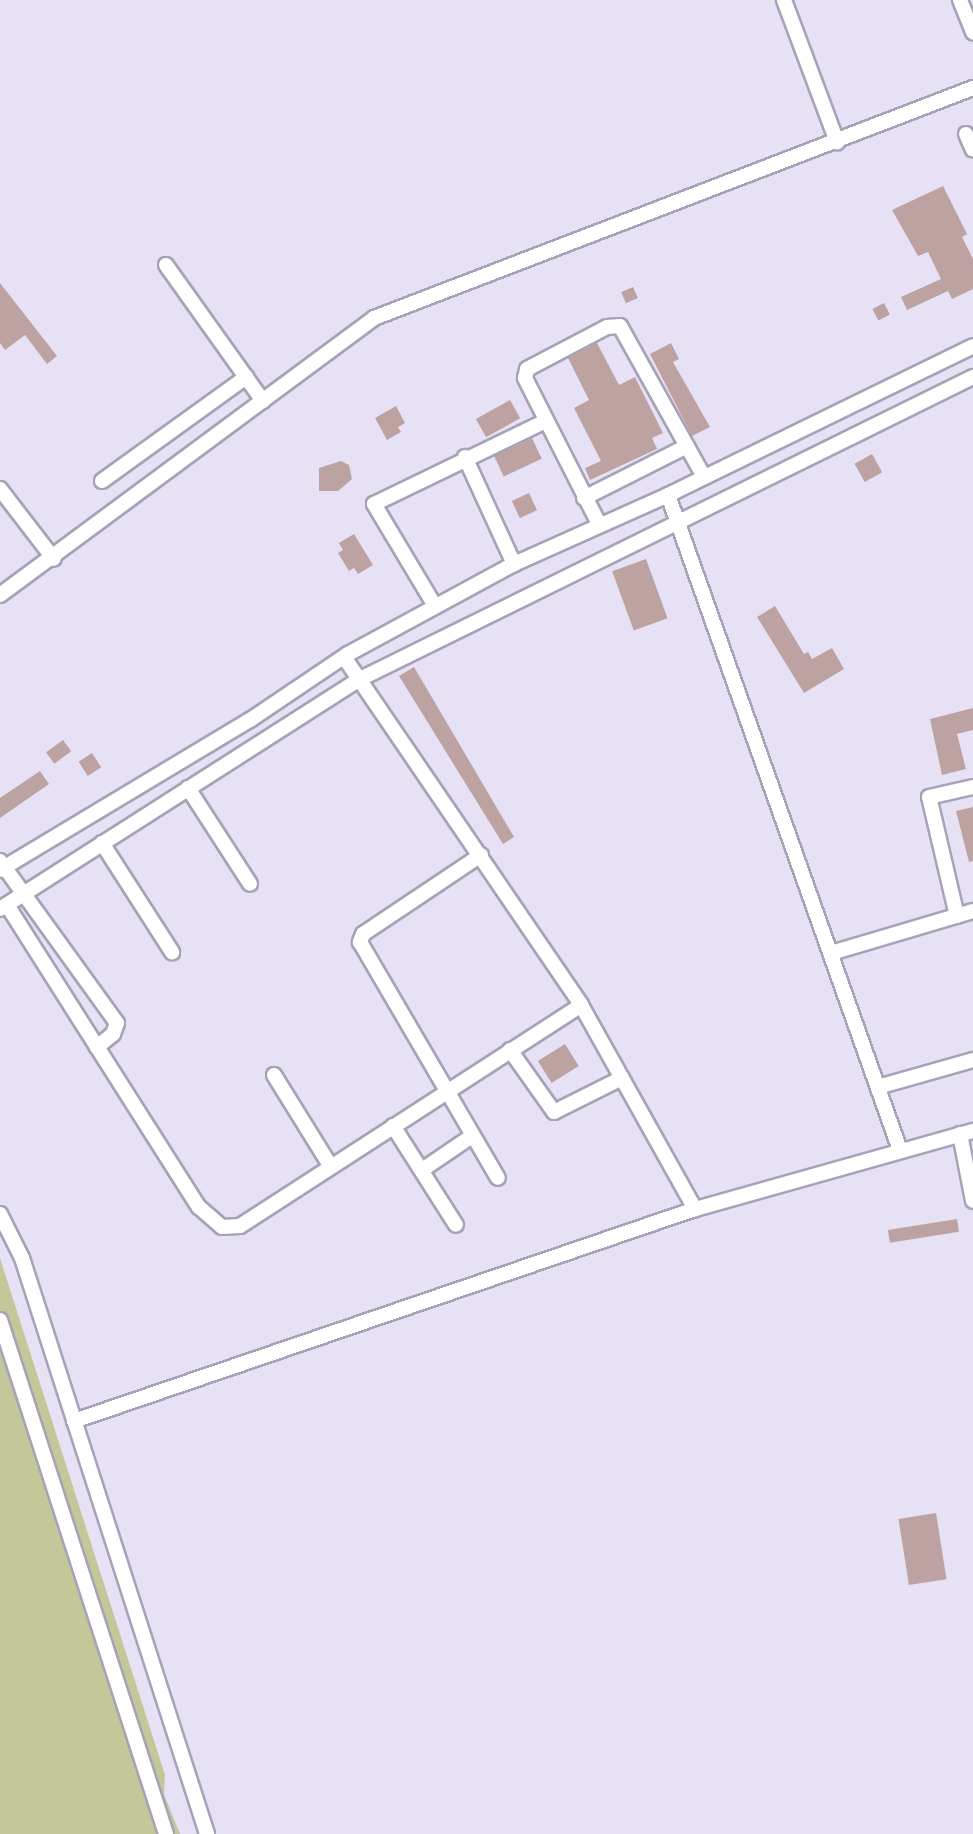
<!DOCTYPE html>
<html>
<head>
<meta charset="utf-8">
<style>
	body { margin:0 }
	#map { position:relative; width:973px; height:1834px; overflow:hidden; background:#e7e1f6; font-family:Jost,sans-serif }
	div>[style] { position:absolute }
	.green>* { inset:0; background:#c4c898 }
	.building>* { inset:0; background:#bca3a2; transform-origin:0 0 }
	.roads { filter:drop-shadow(2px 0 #a7a2b6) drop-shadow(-2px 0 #a7a2b6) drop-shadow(0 2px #a7a2b6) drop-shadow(0 -2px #a7a2b6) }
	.minor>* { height:14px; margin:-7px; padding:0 7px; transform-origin:7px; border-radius:7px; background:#fff }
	span { translate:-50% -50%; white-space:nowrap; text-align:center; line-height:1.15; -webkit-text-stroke:5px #fff; paint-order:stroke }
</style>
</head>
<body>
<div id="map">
	<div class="green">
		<i style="clip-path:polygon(0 1258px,165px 1775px,164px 1794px,180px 1834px,171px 1834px,24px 1368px,0 1310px)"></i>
		<i style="clip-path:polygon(0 1332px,161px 1834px,0 1834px)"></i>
	</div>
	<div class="building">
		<i style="clip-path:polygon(943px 186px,967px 234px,962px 237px,973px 259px,973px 289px,952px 299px,948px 291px,907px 310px,901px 297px,941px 279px,928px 252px,918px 256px,892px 210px)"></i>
		<i style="clip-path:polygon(0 283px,57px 356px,47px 364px,25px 335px,5px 350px,0 343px)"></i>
		<i style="left:633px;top:287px;width:12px;height:13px;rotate:66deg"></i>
		<i style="left:884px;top:303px;width:13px;height:13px;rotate:63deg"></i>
		<i style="clip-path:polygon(597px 343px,619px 385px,635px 377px,663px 433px,652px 438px,657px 449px,590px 480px,585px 468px,601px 461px,574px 408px,589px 400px,568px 358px)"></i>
		<i style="clip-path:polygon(671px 343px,679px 359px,673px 362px,710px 427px,692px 436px,650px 354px)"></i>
		<i style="left:510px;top:400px;width:21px;height:39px;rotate:61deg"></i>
		<i style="clip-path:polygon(396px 406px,405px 423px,398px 427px,401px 432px,387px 440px,375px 418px)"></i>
		<i style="left:532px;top:438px;width:23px;height:42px;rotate:65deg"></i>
		<i style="left:872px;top:454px;width:21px;height:20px;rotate:61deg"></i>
		<i style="clip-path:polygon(341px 461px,349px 465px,352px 479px,338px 491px,319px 491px,319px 468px)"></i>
		<i style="left:529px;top:493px;width:19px;height:19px;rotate:65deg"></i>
		<i style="clip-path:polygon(354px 534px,373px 565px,358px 574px,354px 568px,349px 571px,338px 553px,343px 550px,339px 543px)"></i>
		<i style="left:646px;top:559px;width:63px;height:36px;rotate:70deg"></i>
		<i style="clip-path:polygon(775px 606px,804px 654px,808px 652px,812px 659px,832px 648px,844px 669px,804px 693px,757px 617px)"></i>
		<i style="clip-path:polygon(414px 667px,514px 837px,503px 844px,399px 676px)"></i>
		<i style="clip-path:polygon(973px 708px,973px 730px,957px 734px,966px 769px,942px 775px,930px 719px)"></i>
		<i style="left:63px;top:740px;width:14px;height:21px;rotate:54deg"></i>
		<i style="left:92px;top:753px;width:17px;height:16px;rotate:57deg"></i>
		<i style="clip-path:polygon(40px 771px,49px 784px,0 818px,0 798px)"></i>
		<i style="clip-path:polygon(973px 807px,973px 861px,969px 862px,956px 811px)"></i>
		<i style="left:565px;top:1044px;width:26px;height:32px;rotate:58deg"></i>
		<i style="left:957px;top:1219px;width:13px;height:70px;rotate:81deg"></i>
		<i style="left:936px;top:1513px;width:67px;height:38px;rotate:81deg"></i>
	</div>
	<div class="roads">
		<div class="minor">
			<i style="left:784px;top:0;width:152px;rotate:69.5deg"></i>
			<i style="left:960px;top:0;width:35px;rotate:68deg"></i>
			<i style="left:966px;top:134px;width:17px;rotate:66deg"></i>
			<i style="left:166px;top:265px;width:167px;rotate:54.5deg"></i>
			<i style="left:465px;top:457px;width:118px;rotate:65.4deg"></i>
			<i style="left:102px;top:481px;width:178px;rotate:-35.8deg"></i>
			<i style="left:0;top:489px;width:88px;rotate:52.4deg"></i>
			<i style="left:668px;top:495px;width:695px;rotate:70.5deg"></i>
			<i style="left:584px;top:498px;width:115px;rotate:-26.8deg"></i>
			<i style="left:599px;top:524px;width:164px;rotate:-116.9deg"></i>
			<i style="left:525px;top:378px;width:9px;rotate:-77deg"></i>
			<i style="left:527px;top:369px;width:90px;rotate:-27.7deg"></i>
			<i style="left:607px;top:327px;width:13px;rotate:-4deg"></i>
			<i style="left:620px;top:326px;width:173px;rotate:60.9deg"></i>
			<i style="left:0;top:595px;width:465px;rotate:-36.5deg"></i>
			<i style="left:374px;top:318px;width:642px;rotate:-21.01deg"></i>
			<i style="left:435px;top:606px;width:119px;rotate:-120.9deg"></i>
			<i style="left:374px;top:504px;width:189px;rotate:-25.8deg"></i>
			<i style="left:344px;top:657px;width:421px;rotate:55.7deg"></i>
			<i style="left:581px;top:1005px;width:234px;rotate:60.8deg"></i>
			<i style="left:188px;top:788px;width:114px;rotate:57.1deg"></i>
			<i style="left:102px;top:843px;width:130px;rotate:57.3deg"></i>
			<i style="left:481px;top:855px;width:142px;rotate:146.2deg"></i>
			<i style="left:363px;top:934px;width:9px;rotate:111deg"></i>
			<i style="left:360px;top:942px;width:273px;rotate:59.7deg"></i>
			<i style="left:0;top:861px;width:200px;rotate:54.2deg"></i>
			<i style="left:117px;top:1023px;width:12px;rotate:110deg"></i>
			<i style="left:113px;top:1034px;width:21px;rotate:141deg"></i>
			<i style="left:0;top:870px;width:292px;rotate:-31deg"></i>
			<i style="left:250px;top:720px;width:118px;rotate:-34deg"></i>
			<i style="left:348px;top:654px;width:189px;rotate:-28.5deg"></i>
			<i style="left:514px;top:564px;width:169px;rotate:-24.1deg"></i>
			<i style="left:668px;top:495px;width:339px;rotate:-26deg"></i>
			<i style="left:7px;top:905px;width:358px;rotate:57.6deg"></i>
			<i style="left:199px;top:1207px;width:30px;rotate:41deg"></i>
			<i style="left:222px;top:1227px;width:18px;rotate:-3deg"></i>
			<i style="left:240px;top:1226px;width:406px;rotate:-32.9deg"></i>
			<i style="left:0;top:909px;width:425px;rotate:-32.6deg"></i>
			<i style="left:358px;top:680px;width:686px;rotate:-26.23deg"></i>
			<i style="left:957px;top:916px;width:122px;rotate:-103.2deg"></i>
			<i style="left:929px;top:797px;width:45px;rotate:-12.8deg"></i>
			<i style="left:831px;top:953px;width:148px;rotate:-16.5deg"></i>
			<i style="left:510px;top:1050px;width:76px;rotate:54.6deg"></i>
			<i style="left:554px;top:1112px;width:76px;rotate:-26.6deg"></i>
			<i style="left:274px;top:1075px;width:108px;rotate:58.2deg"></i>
			<i style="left:881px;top:1086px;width:96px;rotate:-15.8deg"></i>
			<i style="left:393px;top:1126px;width:117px;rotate:57.5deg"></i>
			<i style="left:960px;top:1134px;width:68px;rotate:79deg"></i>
			<i style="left:422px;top:1170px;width:60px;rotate:-34.2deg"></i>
			<i style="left:0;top:1214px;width:49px;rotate:63.4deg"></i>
			<i style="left:22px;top:1258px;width:605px;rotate:72.19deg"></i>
			<i style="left:0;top:1320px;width:540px;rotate:72.1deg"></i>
			<i style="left:74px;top:1421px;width:656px;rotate:-18.85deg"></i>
			<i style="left:695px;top:1209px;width:289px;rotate:-15.7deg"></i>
		</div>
	</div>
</div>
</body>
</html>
